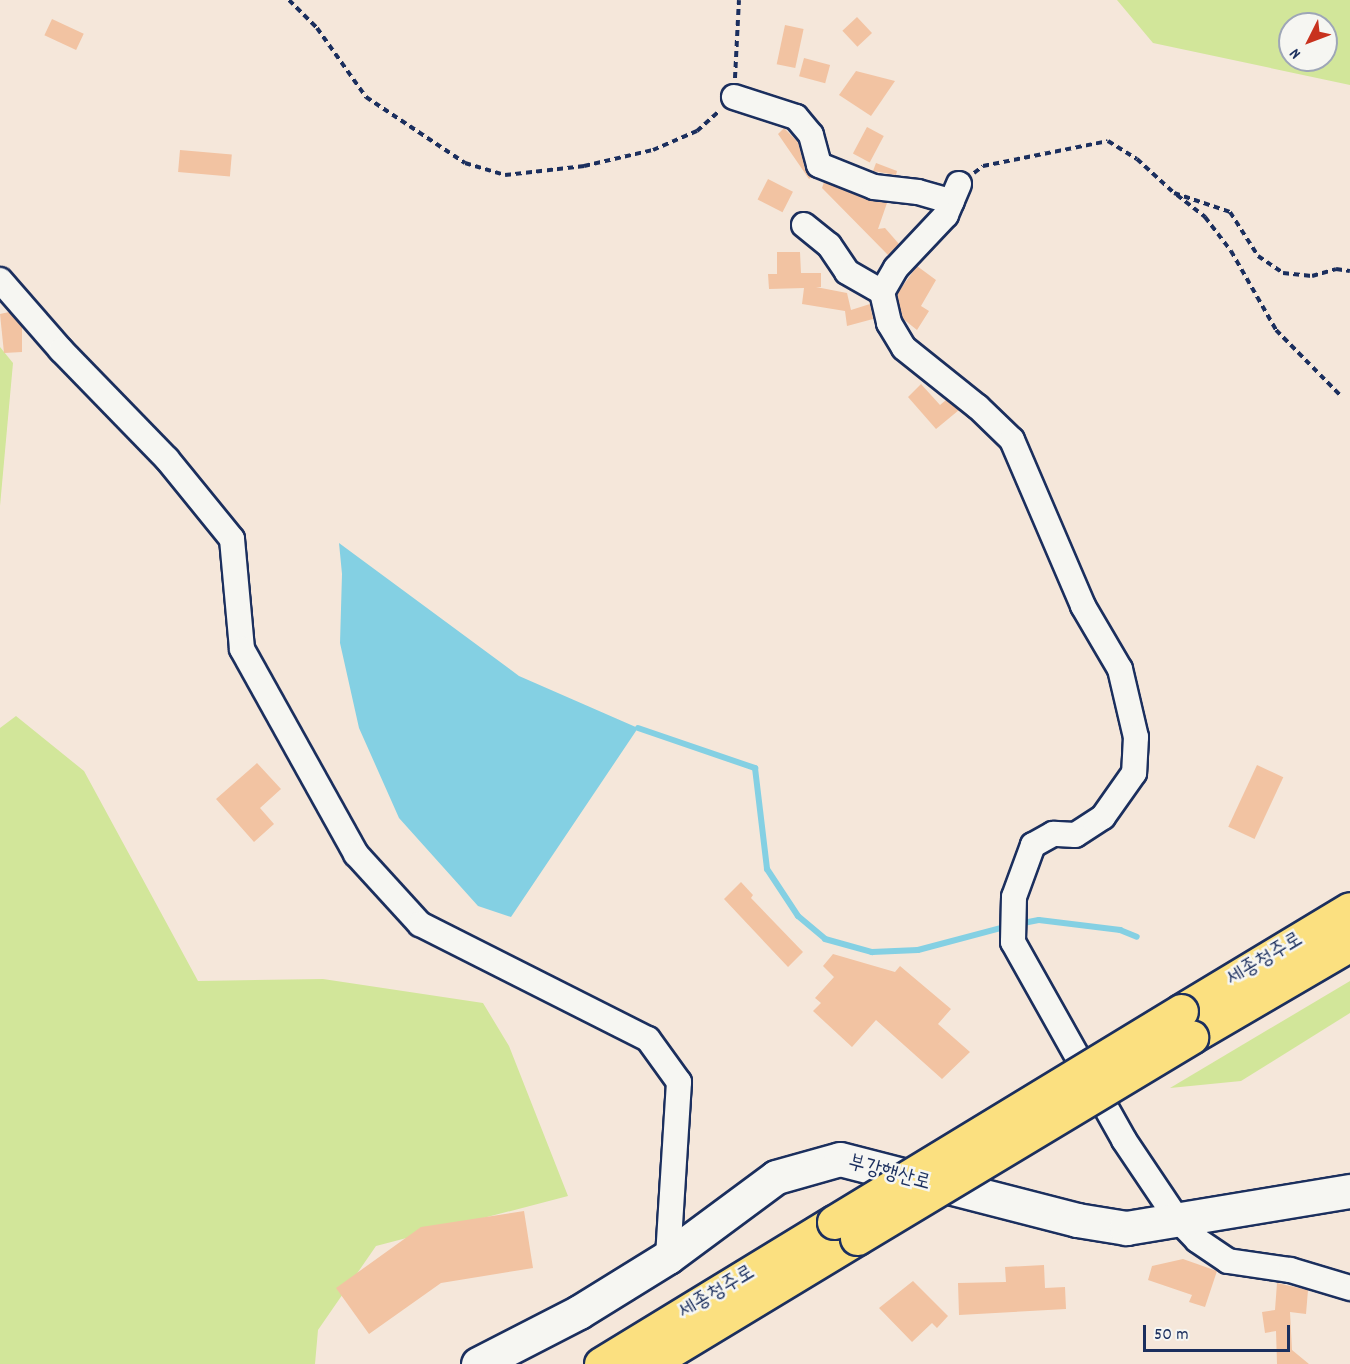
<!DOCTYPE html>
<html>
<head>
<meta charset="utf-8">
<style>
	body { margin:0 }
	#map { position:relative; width:1350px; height:1364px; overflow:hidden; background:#f5e7da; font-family:Dekko,"Poor Story",sans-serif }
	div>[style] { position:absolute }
	.green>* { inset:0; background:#d2e69a }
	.water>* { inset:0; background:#84d0e3 }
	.stream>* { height:6px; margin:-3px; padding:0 3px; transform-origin:3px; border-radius:3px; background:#84d0e3 }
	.building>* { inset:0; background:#f2c3a2; transform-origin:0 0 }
	.path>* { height:4px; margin-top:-2px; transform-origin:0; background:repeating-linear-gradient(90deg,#1b2f5e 0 6px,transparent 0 10.5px) }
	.roads { filter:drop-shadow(2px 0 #1b2f5e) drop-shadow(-2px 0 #1b2f5e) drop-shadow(0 2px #1b2f5e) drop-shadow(0 -2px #1b2f5e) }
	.street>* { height:24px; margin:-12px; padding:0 12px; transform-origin:12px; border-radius:12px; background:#f6f6f2 }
	.secondary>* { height:33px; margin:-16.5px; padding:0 16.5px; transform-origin:16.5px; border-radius:16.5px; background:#f6f6f2 }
	.highway>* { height:33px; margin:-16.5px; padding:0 16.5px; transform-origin:16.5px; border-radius:16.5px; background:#fbe080 }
	.bridges { filter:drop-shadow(2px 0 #1b2f5e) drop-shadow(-2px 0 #1b2f5e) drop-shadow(0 2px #1b2f5e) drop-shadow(0 -2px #1b2f5e) }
	.highway-bridge>* { height:33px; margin:-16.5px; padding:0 16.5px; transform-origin:16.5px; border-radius:16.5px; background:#fbe080 }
	span { translate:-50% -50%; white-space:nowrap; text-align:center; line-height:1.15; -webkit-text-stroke:5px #f6f6f2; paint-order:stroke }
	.street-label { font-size:21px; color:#1b2f5e }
	.north { position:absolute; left:1278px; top:12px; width:60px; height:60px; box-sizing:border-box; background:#f6f6f2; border:2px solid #9ea6b7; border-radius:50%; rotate:228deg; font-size:16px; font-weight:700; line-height:24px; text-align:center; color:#1b2f5e }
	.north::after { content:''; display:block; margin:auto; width:21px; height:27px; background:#c8321e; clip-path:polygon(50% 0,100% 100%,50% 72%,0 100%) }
	.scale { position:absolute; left:1143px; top:1325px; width:147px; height:27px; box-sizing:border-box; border:3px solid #1b2f5e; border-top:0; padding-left:8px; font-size:18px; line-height:21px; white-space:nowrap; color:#1b2f5e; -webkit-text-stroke:4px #f6f6f2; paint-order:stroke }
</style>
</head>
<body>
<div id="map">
	<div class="green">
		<i style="clip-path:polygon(evenodd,1117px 0,1350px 0,1350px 85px,1153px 43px,1117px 0,1290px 24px,1326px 24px,1326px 60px,1290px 60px,1290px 24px)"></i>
		<i style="clip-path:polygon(0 347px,13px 363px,0 506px)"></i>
		<i style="clip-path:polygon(16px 716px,84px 771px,198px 981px,323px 979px,483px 1003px,509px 1046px,568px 1196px,376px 1246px,318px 1330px,315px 1364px,0 1364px,0 728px)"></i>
		<i style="clip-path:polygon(1350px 981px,1350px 1013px,1241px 1081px,1170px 1088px)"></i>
	</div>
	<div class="water">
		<i style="clip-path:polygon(339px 543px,519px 676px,638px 728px,511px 917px,478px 906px,399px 818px,359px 728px,340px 643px,342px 574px)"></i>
	</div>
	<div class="stream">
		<i style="left:638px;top:728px;width:124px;rotate:18.9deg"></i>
		<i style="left:755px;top:768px;width:102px;rotate:83.2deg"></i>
		<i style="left:767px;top:869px;width:56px;rotate:56.6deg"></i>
		<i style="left:798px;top:916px;width:35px;rotate:40deg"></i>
		<i style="left:825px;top:939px;width:49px;rotate:15.5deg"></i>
		<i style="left:872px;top:952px;width:46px;rotate:-2.5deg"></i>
		<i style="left:918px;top:950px;width:93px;rotate:-14.9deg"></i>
		<i style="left:1018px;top:924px;width:21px;rotate:-11deg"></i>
		<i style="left:1039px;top:920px;width:82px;rotate:7deg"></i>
		<i style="left:1120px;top:930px;width:18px;rotate:22deg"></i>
	</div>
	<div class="building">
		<i style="left:857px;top:17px;width:22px;height:20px;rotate:47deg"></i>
		<i style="left:52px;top:19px;width:35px;height:18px;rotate:25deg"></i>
		<i style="left:785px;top:25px;width:19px;height:40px;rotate:12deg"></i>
		<i style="left:804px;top:58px;width:27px;height:19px;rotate:15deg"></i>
		<i style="clip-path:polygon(856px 71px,895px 81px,871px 116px,839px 95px)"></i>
		<i style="left:867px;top:127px;width:19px;height:30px;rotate:28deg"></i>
		<i style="clip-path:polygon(784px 128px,798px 142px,805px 169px,812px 177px,809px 179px,778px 134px)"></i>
		<i style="left:180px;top:150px;width:52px;height:22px;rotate:5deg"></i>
		<i style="clip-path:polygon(876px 163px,897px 171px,896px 175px,873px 171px)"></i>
		<i style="left:768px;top:179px;width:28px;height:23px;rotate:27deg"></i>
		<i style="clip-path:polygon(824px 182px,869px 200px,887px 203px,878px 229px,885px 228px,899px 244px,888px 255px,822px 188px)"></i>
		<i style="clip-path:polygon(777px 252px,800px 252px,801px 273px,821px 273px,821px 287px,816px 287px,847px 293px,851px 310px,870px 304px,873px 319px,847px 326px,845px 311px,802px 304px,804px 288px,769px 289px,768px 274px,777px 274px)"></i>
		<i style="clip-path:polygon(917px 266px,936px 280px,921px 306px,929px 311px,917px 330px,902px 318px,897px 294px)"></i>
		<i style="clip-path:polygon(9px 312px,22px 327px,22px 352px,4px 353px,0 314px)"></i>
		<i style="clip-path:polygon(921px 384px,940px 405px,946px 400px,959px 410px,936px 429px,908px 397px)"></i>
		<i style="clip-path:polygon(257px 763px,281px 789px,260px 808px,274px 824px,254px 842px,216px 799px)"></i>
		<i style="left:1257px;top:765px;width:29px;height:68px;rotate:25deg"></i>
		<i style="clip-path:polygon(741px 882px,753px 895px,751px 898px,803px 952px,788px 967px,724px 899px)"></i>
		<i style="clip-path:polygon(833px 954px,895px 972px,900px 966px,951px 1009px,938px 1024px,970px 1052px,942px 1079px,876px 1020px,852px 1047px,813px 1011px,821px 1003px,815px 998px,834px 977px,823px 966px)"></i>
		<i style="clip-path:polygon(524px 1211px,533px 1268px,441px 1283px,369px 1334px,336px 1288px,421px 1227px)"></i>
		<i style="clip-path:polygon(1183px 1259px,1217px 1271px,1205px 1307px,1189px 1302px,1192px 1295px,1148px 1280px,1152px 1266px)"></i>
		<i style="clip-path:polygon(1044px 1265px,1045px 1288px,1065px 1287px,1066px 1309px,959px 1315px,958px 1283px,1006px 1282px,1005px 1267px)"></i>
		<i style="clip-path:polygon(913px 1281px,948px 1316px,937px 1328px,932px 1323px,912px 1342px,879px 1308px)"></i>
		<i style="clip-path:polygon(1277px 1283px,1308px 1290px,1306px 1314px,1290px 1312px,1292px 1350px,1309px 1364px,1277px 1364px,1276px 1331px,1265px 1333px,1262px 1312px,1275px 1310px)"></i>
	</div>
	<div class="path">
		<i style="left:289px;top:0;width:40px;rotate:45deg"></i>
		<i style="left:317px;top:28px;width:85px;rotate:54.6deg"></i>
		<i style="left:366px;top:97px;width:119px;rotate:33.7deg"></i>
		<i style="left:465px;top:163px;width:42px;rotate:16.7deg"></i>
		<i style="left:505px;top:175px;width:80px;rotate:-6.5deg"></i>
		<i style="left:584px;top:166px;width:71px;rotate:-13.1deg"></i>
		<i style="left:653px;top:150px;width:48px;rotate:-23.4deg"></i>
		<i style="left:697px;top:131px;width:31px;rotate:-42deg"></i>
		<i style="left:735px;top:78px;width:78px;rotate:-87.1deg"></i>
		<i style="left:974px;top:173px;width:11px;rotate:-38deg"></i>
		<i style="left:983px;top:166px;width:127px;rotate:-11.3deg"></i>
		<i style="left:1108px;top:141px;width:34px;rotate:32deg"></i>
		<i style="left:1137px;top:159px;width:50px;rotate:42.6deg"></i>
		<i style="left:1174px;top:193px;width:59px;rotate:18.7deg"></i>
		<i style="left:1230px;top:212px;width:52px;rotate:57.5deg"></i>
		<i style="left:1258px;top:256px;width:30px;rotate:34deg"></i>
		<i style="left:1283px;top:273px;width:29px;rotate:6deg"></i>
		<i style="left:1312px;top:276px;width:25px;rotate:-16deg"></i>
		<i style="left:1336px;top:269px;width:14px;rotate:8deg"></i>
		<i style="left:1177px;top:195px;width:36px;rotate:38deg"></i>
		<i style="left:1205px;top:217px;width:43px;rotate:52.6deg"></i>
		<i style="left:1231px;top:251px;width:91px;rotate:60.3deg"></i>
		<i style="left:1276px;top:330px;width:91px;rotate:45.4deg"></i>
	</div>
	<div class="roads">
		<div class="street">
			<i style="left:734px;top:97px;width:65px;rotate:17.9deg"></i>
			<i style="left:796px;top:117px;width:23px;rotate:50deg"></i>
			<i style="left:811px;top:135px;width:31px;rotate:75deg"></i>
			<i style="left:819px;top:165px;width:59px;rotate:21.8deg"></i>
			<i style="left:874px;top:187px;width:44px;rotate:6.5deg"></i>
			<i style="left:918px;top:192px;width:35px;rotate:16deg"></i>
			<i style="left:959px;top:184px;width:34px;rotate:113deg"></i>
			<i style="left:946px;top:215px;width:73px;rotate:133.3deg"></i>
			<i style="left:896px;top:268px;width:28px;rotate:120deg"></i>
			<i style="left:882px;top:292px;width:32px;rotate:77deg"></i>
			<i style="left:889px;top:323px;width:29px;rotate:59deg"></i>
			<i style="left:904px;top:348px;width:95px;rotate:38.6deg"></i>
			<i style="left:978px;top:407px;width:47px;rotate:44.1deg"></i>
			<i style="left:1012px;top:440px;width:181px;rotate:66.8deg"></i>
			<i style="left:1083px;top:606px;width:73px;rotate:59.6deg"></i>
			<i style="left:1120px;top:669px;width:70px;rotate:76.8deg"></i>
			<i style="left:1136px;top:737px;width:36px;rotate:93deg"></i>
			<i style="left:1134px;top:773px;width:54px;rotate:125.2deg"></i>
			<i style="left:1103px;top:817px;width:33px;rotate:147deg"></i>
			<i style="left:1075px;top:835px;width:22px;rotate:-177deg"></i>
			<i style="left:1053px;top:834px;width:23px;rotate:151deg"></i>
			<i style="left:1033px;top:845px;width:55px;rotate:110.1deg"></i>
			<i style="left:1014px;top:897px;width:45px;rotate:91.3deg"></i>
			<i style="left:1013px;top:942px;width:227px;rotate:60.7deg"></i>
			<i style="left:1124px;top:1140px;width:95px;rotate:56.1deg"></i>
			<i style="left:1177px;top:1219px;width:29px;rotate:46deg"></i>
			<i style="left:1197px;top:1240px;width:37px;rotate:34deg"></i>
			<i style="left:1228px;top:1261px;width:63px;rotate:8.3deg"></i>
			<i style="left:1290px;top:1270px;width:63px;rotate:16.7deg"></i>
			<i style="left:804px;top:225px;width:32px;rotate:39deg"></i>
			<i style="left:829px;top:245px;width:32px;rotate:56deg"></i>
			<i style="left:847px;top:272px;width:40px;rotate:29.7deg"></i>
			<i style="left:0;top:280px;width:93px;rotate:48.9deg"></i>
			<i style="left:61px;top:350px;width:152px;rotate:45.8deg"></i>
			<i style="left:167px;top:459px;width:103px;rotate:50.9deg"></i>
			<i style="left:232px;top:539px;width:110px;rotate:84.8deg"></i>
			<i style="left:242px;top:649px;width:235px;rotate:60.9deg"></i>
			<i style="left:356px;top:854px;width:95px;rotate:47.6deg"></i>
			<i style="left:420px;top:924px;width:255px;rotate:26.8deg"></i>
			<i style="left:648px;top:1039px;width:53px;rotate:54.2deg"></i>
			<i style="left:679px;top:1082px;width:175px;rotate:93.6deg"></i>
		</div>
		<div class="secondary">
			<i style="left:478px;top:1364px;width:114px;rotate:-27.2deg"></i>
			<i style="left:579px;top:1312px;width:105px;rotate:-31.7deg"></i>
			<i style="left:668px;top:1257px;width:134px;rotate:-36.5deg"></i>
			<i style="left:776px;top:1177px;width:66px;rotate:-15.7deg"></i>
			<i style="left:840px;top:1159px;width:245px;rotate:14.4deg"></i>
			<i style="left:1077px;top:1220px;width:50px;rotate:9.3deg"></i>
			<i style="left:1126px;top:1228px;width:227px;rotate:-9.4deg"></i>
		</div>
		<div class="highway">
			<i style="left:1181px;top:1011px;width:197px;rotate:-31.1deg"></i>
			<i style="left:1191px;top:1037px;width:184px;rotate:-30.3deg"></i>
			<i style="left:601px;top:1364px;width:273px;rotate:-31.4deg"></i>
			<i style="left:649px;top:1364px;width:243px;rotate:-31.2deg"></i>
		</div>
	</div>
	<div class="bridges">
		<div class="highway-bridge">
			<i style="left:834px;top:1222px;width:406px;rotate:-31.3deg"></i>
			<i style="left:857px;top:1238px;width:390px;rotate:-31deg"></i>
		</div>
	</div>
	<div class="street-label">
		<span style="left:1265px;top:960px;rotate:-31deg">세종청주로</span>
		<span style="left:889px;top:1174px;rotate:15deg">부강행산로</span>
		<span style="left:717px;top:1293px;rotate:-31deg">세종청주로</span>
	</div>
	<div class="north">N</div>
	<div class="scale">50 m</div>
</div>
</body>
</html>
